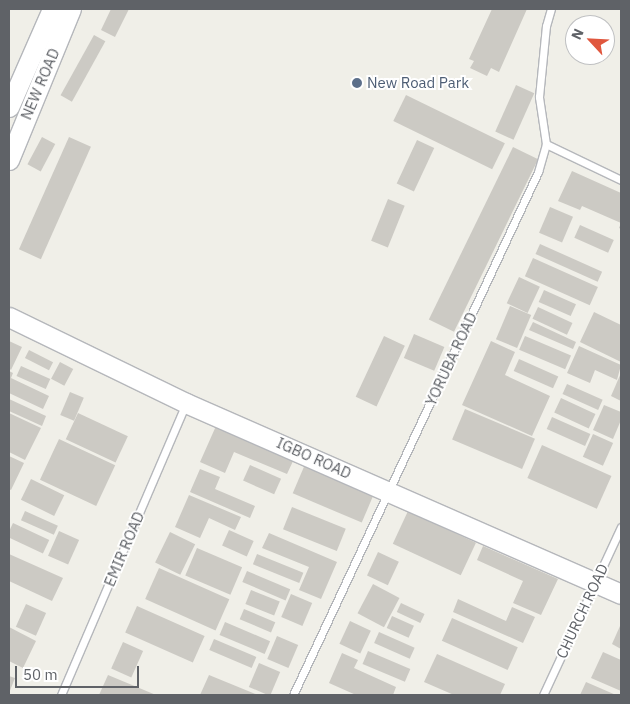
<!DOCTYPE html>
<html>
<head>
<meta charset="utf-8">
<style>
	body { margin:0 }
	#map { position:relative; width:630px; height:704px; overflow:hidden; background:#f0efe8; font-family:"IBM Plex Sans",sans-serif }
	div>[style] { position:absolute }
	.building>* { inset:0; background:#cccac4; transform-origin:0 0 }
	.roads { filter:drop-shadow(1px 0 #b5b7bb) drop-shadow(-1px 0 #b5b7bb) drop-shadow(0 1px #b5b7bb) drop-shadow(0 -1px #b5b7bb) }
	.lane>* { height:7px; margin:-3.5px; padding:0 3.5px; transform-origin:3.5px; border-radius:3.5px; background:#fff }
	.secondary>* { height:19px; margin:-9.5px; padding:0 9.5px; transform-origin:9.5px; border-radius:9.5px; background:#fff }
	.dots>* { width:14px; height:14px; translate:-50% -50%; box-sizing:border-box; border:2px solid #fff; border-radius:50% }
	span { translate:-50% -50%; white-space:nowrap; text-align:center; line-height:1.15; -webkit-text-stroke:4px #fff; paint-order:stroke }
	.service-label { font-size:15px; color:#4e5e75 }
	.left { translate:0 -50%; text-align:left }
	.street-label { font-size:15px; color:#5f6267 }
	.frame { position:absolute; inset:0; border:10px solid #5f6267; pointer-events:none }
	.north { position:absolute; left:565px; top:15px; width:50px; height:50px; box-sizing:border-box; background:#fff; border:1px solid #bfc0c2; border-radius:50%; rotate:295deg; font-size:14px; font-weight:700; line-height:20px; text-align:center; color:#5f6267 }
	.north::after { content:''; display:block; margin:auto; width:18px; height:22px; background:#e0573e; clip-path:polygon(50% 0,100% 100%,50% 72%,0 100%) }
	.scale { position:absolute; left:15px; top:666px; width:124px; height:22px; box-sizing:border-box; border:2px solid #5f6267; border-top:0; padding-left:6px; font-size:15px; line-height:18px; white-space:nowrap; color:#5f6267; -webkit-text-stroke:4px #fff; paint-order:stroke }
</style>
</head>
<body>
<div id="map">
	<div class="building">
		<i style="clip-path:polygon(111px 9px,129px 9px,115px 37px,101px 30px)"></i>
		<i style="clip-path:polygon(492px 9px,527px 9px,499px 72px,491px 68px,487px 76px,470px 68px,474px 61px,469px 59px)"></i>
		<i style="left:94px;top:35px;width:13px;height:69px;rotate:29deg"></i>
		<i style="left:516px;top:85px;width:20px;height:51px;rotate:24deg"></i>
		<i style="left:406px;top:95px;width:110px;height:29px;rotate:26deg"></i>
		<i style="left:42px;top:137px;width:15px;height:31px;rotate:28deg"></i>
		<i style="left:69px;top:137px;width:24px;height:123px;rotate:24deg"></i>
		<i style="left:417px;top:140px;width:19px;height:48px;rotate:25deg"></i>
		<i style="left:513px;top:147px;width:28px;height:192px;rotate:26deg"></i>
		<i style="clip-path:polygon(572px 171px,621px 193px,621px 229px,619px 228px,621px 223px,582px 206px,580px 210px,558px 201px)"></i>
		<i style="left:388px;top:199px;width:18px;height:45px;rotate:22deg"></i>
		<i style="left:550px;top:207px;width:25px;height:28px;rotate:23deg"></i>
		<i style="left:580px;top:225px;width:37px;height:14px;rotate:24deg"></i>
		<i style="left:540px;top:244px;width:68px;height:11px;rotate:24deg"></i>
		<i style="left:533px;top:258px;width:71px;height:20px;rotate:24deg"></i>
		<i style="left:519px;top:277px;width:23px;height:29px;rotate:25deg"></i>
		<i style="left:544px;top:290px;width:35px;height:13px;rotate:24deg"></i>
		<i style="left:510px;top:306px;width:23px;height:36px;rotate:23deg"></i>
		<i style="left:538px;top:307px;width:38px;height:13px;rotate:25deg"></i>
		<i style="clip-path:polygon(594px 312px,621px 325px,621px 362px,580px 342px)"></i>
		<i style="clip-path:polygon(533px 322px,576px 342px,573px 349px,529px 330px)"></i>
		<i style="left:414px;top:334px;width:33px;height:26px;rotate:23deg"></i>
		<i style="left:384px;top:336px;width:23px;height:67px;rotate:25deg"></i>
		<i style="left:525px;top:336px;width:50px;height:15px;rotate:23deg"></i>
		<i style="clip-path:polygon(9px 341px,22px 347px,11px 370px,9px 368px)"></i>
		<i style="clip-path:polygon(491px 341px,515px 352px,505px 375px,550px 396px,532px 436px,462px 405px)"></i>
		<i style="clip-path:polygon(579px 346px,621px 365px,617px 380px,595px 370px,590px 383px,567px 373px)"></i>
		<i style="left:29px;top:350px;width:27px;height:9px;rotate:27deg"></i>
		<i style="left:519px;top:359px;width:43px;height:13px;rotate:24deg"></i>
		<i style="left:60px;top:362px;width:15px;height:19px;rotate:28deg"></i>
		<i style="left:21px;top:366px;width:32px;height:11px;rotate:24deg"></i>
		<i style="clip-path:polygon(9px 371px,13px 373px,11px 378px,49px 396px,43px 409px,9px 393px)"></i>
		<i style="clip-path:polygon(621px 373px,621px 401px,611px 396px)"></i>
		<i style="left:567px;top:384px;width:39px;height:11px;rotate:24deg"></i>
		<i style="left:70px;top:392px;width:15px;height:25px;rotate:23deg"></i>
		<i style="left:561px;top:398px;width:38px;height:16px;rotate:25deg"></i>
		<i style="clip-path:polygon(9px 399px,46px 416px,42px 426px,9px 411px)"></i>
		<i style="clip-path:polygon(604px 405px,621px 412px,621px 420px,613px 439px,593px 430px)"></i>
		<i style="left:465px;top:409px;width:76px;height:33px;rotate:23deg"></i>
		<i style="clip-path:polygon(9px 413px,41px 428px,25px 460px,9px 452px)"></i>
		<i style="left:78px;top:413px;width:55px;height:29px;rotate:25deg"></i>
		<i style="left:552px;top:417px;width:42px;height:13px;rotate:24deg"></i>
		<i style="clip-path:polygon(216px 426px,294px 459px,287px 474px,234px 452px,225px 473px,200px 462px)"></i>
		<i style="left:593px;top:434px;width:22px;height:25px;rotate:24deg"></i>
		<i style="left:59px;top:439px;width:62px;height:45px;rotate:25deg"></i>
		<i style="left:542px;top:445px;width:76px;height:36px;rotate:24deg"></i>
		<i style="clip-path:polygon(9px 456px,24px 463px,11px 490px,9px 489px)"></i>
		<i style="left:306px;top:462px;width:75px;height:34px;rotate:23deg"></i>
		<i style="left:250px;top:465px;width:34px;height:17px;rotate:24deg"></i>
		<i style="clip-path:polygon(200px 469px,220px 477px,215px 489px,255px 506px,250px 518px,190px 492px)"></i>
		<i style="left:31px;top:479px;width:37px;height:23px;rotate:26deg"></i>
		<i style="clip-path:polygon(189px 495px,241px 517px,235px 530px,209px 518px,200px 538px,175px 527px)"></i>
		<i style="left:292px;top:507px;width:58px;height:24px;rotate:22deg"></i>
		<i style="left:25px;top:511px;width:36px;height:10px;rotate:24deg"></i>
		<i style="left:408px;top:511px;width:75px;height:36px;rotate:25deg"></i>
		<i style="left:13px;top:523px;width:40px;height:15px;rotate:25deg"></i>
		<i style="left:229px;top:530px;width:27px;height:17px;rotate:24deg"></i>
		<i style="left:59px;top:531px;width:22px;height:27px;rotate:24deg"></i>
		<i style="left:170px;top:532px;width:28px;height:34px;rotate:26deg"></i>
		<i style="clip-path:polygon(269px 533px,337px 562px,321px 599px,299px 590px,309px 567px,262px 548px)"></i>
		<i style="clip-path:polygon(483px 546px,558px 579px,541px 615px,513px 603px,523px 581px,477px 560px)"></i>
		<i style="left:197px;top:548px;width:49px;height:30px;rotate:23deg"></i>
		<i style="left:378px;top:552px;width:23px;height:26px;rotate:25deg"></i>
		<i style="clip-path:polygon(9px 554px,63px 578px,52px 601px,9px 581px)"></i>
		<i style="left:257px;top:554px;width:50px;height:11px;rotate:22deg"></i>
		<i style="left:159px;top:568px;width:77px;height:34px;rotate:24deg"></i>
		<i style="left:247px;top:571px;width:47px;height:12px;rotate:23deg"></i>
		<i style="left:373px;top:584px;width:30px;height:33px;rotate:28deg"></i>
		<i style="left:251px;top:590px;width:31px;height:15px;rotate:22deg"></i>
		<i style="left:291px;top:594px;width:23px;height:25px;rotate:23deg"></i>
		<i style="clip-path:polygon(458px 599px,506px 621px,512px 607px,535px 617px,523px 643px,453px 612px)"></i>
		<i style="left:401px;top:603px;width:26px;height:10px;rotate:25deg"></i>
		<i style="left:26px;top:604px;width:22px;height:25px;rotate:24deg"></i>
		<i style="left:137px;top:606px;width:74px;height:29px;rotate:24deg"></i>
		<i style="left:244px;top:609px;width:34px;height:11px;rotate:23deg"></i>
		<i style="left:392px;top:616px;width:24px;height:13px;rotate:24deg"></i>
		<i style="left:452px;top:618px;width:72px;height:25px;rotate:24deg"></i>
		<i style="left:350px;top:621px;width:23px;height:25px;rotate:25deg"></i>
		<i style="left:225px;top:622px;width:49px;height:14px;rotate:23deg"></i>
		<i style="clip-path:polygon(620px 626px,621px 626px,621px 649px,612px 644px)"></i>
		<i style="clip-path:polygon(9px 627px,36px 641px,23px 668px,9px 661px)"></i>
		<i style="left:379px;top:632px;width:39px;height:12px;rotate:24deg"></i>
		<i style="left:277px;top:636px;width:23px;height:25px;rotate:23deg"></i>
		<i style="left:214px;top:639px;width:46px;height:12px;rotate:23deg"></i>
		<i style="left:123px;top:642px;width:22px;height:29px;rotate:24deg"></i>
		<i style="left:368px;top:651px;width:46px;height:14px;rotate:23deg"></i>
		<i style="clip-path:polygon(603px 652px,621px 660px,621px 691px,591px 678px)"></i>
		<i style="clip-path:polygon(342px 653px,358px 660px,354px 668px,396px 687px,393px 695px,356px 695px,329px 683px)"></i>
		<i style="clip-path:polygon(437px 654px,505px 684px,500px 695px,454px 695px,424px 682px)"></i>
		<i style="left:259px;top:663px;width:23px;height:26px;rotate:23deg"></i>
		<i style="clip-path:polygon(108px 675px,156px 695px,99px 695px)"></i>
		<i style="clip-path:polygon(209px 675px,258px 695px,200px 695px)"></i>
		<i style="clip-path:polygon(9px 676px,15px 678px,9px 693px)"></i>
		<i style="clip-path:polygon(586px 682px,616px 695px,580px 695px)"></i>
	</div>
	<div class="roads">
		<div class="lane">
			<i style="left:546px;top:144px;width:83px;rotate:25.6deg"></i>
			<i style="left:61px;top:695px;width:317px;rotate:-66.8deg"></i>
			<i style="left:293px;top:695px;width:578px;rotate:-64.9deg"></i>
			<i style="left:538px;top:172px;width:29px;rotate:-74deg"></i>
			<i style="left:546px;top:144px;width:48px;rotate:-98.5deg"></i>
			<i style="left:539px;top:97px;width:71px;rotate:-84.4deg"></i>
			<i style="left:546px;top:26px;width:18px;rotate:-74deg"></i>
			<i style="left:543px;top:695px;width:185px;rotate:-65.1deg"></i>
		</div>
		<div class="secondary">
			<i style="left:9px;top:107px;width:107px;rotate:-66.3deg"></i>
			<i style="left:9px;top:160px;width:163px;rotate:-67.7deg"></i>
			<i style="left:9px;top:317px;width:197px;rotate:25.9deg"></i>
			<i style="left:186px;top:403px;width:475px;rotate:23.7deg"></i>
		</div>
	</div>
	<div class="dots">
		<i style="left:357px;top:83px;background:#5c6f8a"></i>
	</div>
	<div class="service-label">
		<span class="left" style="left:367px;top:83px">New Road Park</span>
	</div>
	<div class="street-label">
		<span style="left:40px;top:84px;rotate:-67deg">NEW ROAD</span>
		<span style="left:451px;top:359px;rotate:-65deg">YORUBA ROAD</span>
		<span style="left:314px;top:458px;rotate:24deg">IGBO ROAD</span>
		<span style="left:124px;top:549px;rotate:-67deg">EMIR ROAD</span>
		<span style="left:582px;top:611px;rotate:-65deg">CHURCH ROAD</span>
	</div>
	<div class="frame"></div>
	<div class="north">N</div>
	<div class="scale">50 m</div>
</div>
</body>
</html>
